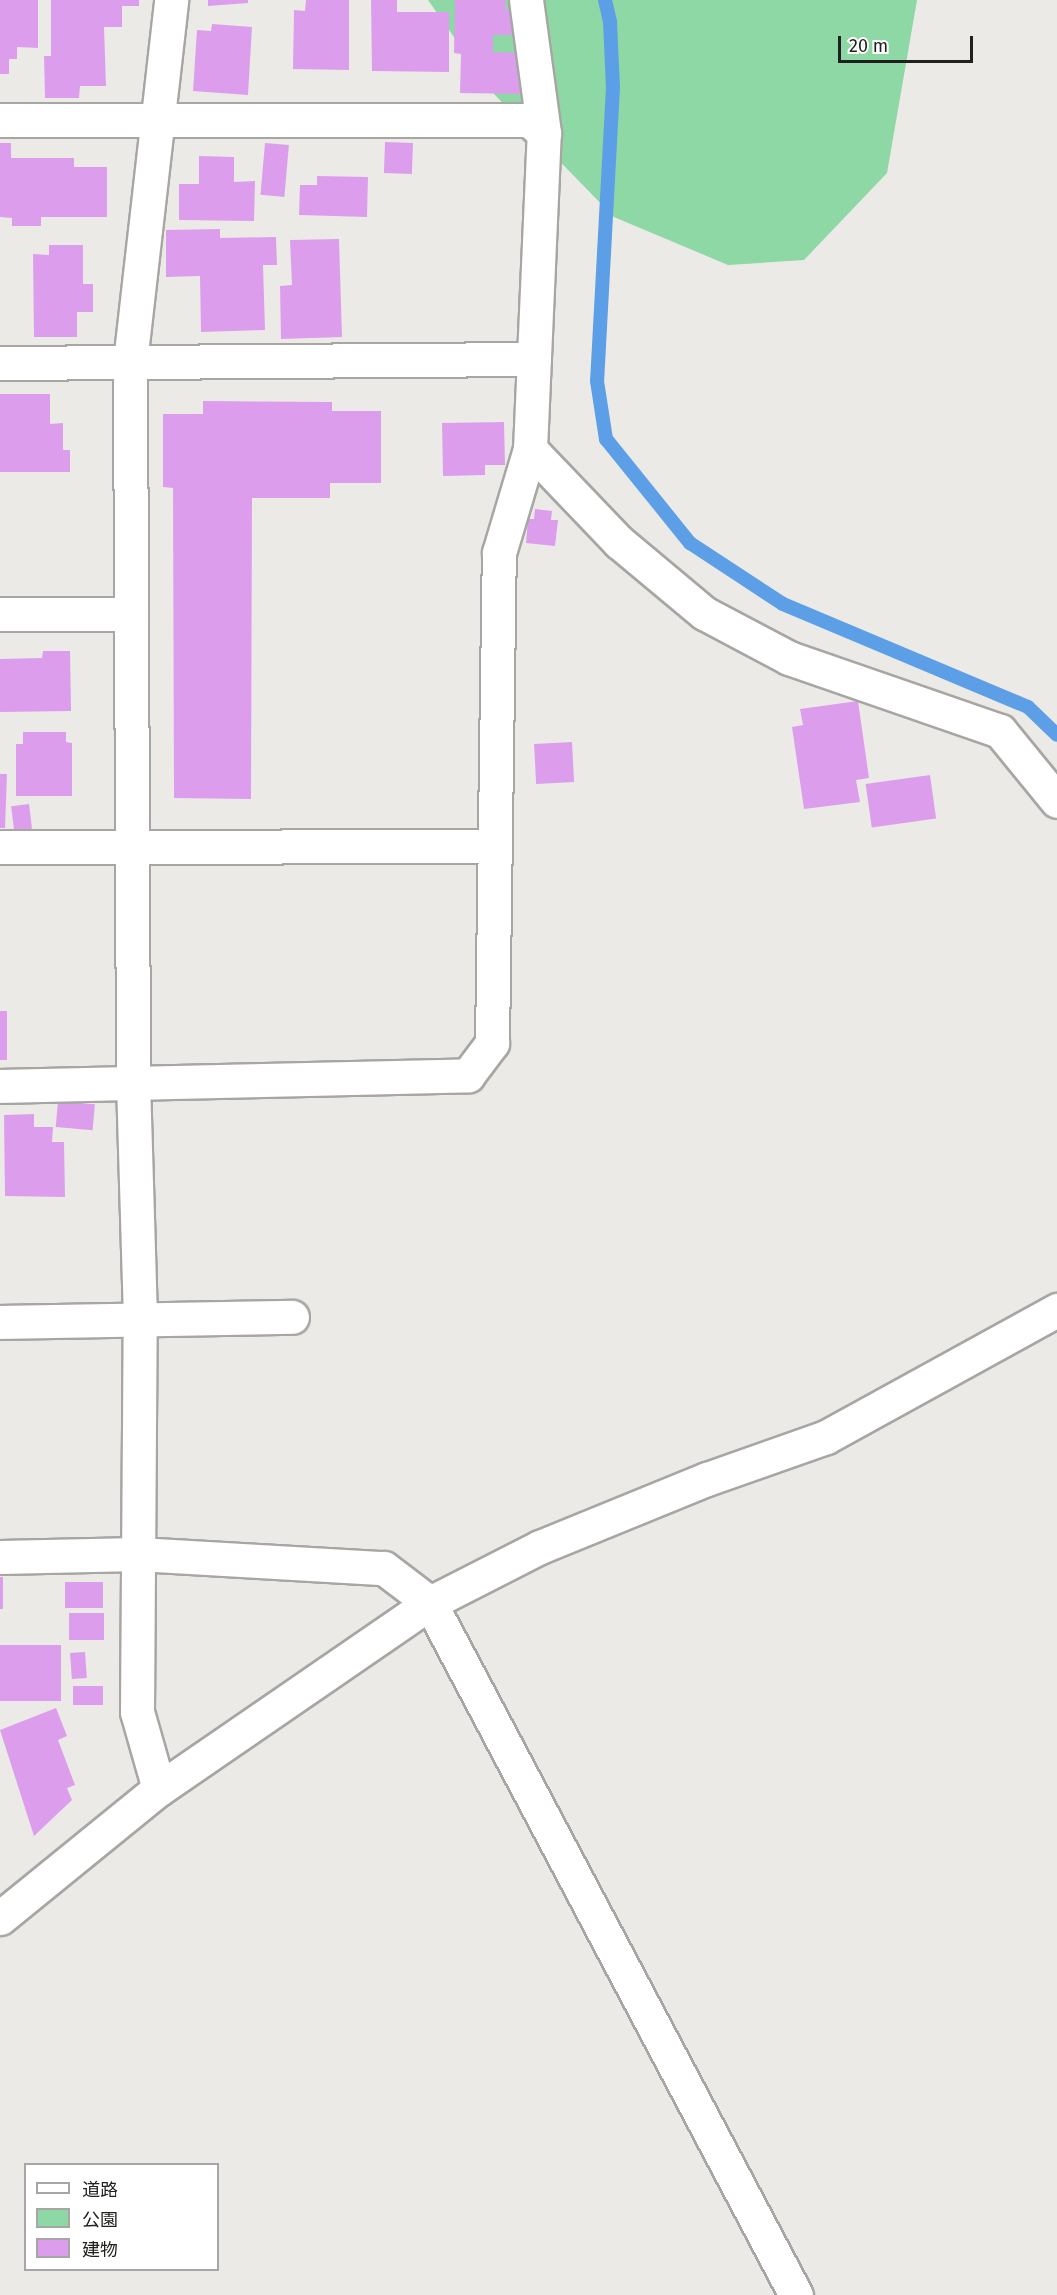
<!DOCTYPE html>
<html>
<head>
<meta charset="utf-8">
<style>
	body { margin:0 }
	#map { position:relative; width:1057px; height:2295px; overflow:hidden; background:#eceae6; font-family:"Fira Sans","Noto Sans JP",sans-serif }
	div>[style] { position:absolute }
	.green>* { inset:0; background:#8dd8a4 }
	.stream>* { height:14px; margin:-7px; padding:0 7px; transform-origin:7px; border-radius:7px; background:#5c9fe6 }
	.building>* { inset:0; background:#dc9eec; transform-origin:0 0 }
	.roads { filter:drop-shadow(2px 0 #a7a6a2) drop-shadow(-2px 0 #a7a6a2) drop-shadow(0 2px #a7a6a2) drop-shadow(0 -2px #a7a6a2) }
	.minor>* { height:33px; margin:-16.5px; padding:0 16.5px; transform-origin:16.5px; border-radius:16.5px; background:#fff }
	span { translate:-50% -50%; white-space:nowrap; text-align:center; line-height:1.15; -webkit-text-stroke:6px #fff; paint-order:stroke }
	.legend { position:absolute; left:24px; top:2163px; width:195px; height:108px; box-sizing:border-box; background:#fff; border:2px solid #a6a6a5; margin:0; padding:8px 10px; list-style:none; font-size:18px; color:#20201e }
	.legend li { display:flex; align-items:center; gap:12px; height:30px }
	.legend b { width:30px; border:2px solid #a6a6a5 }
	.scale { position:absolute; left:838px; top:36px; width:135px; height:27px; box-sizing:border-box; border:3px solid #20201e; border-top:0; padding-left:8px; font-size:18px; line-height:21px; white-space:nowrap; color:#20201e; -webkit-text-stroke:4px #fff; paint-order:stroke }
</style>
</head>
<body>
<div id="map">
	<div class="green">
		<i style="clip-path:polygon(428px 0,917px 0,887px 173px,804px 260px,728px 265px,614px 217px,494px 94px)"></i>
	</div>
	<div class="stream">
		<i style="left:605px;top:0;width:23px;rotate:77deg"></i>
		<i style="left:610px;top:22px;width:65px;rotate:87.4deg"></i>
		<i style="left:613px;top:87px;width:294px;rotate:93.1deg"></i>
		<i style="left:597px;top:381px;width:59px;rotate:81.2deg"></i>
		<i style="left:606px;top:439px;width:134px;rotate:51.1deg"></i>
		<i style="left:690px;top:543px;width:111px;rotate:33.3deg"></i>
		<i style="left:783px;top:604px;width:266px;rotate:22.8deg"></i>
		<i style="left:1028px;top:707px;width:40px;rotate:44deg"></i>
	</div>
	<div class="building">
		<i style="clip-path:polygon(0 0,38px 0,38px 48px,17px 47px,17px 59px,9px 59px,9px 74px,0 74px)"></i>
		<i style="clip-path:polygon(51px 0,139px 0,139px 6px,122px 6px,122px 27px,104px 27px,106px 86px,80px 86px,79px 98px,45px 98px,44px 56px,51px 56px)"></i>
		<i style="clip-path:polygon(208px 0,248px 0,248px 3px,208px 6px)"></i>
		<i style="clip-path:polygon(306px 0,349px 0,349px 70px,293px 69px,294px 10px,305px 11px)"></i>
		<i style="clip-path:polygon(371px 0,397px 0,397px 12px,449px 12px,449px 72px,372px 71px)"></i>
		<i style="clip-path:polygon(455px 0,506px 0,505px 9px,525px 10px,525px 35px,493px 35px,493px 52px,522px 53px,522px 94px,460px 93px,461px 54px,454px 53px)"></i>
		<i style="clip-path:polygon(212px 24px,252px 27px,248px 95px,193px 91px,197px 30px,211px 31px)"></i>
		<i style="left:385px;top:142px;width:28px;height:31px;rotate:2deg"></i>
		<i style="clip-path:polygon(0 143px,11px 143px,11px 158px,74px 158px,74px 167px,107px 167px,107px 217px,41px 217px,41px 226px,12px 226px,12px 218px,0 217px)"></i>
		<i style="left:265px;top:143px;width:24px;height:52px;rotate:5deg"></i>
		<i style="clip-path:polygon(199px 156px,234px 157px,234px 182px,255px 181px,254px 221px,179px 220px,179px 184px,199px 184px)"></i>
		<i style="clip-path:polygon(317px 176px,368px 177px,367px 217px,299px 215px,300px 185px,317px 185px)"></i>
		<i style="clip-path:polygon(220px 229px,220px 238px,276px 237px,277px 265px,263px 265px,265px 330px,201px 332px,200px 276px,166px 277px,166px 230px)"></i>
		<i style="clip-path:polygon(339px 239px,342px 337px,281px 339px,280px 286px,292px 285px,290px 240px)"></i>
		<i style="clip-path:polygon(49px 245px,83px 245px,83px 284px,93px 284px,93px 312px,77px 312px,77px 337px,34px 337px,33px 254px,49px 255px)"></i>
		<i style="clip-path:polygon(0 394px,50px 394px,50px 424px,63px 423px,63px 450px,70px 450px,70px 472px,0 472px)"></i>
		<i style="clip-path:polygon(203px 401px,332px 402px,332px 411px,381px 411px,381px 483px,330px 483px,330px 498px,252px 498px,251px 799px,174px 798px,173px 488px,163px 487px,163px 414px,203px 414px)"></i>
		<i style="clip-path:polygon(504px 422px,505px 465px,485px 465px,485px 475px,443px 476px,442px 423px)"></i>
		<i style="clip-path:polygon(535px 509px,552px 511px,551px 520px,558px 520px,555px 546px,526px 543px,528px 519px,534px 519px)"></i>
		<i style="clip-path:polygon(43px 651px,70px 651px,71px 711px,0 712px,0 659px,42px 658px)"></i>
		<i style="clip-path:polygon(858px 701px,869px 778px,856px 780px,860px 802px,804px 809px,792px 727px,803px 725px,800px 709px)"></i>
		<i style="clip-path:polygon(23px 732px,66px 732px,66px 742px,72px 743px,72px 796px,16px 796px,16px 744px,23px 744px)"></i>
		<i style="left:572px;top:742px;width:40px;height:38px;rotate:87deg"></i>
		<i style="clip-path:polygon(0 774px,7px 774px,5px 828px,0 828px)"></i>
		<i style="left:930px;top:775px;width:44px;height:65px;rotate:82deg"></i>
		<i style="left:29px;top:804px;width:25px;height:18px;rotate:83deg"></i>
		<i style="left:0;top:1011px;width:7px;height:49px"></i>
		<i style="left:58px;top:1101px;width:37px;height:26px;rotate:5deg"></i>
		<i style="clip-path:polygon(34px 1114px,34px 1127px,53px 1127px,52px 1142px,64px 1142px,65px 1197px,5px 1196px,4px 1115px)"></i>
		<i style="left:0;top:1577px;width:3px;height:32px"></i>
		<i style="left:65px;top:1582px;width:38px;height:26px"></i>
		<i style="left:69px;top:1613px;width:35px;height:27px"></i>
		<i style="left:0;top:1645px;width:61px;height:56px"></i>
		<i style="left:85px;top:1652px;width:26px;height:15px;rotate:86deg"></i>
		<i style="left:73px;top:1686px;width:30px;height:19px"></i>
		<i style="clip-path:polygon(56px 1708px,67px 1736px,58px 1740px,75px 1785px,67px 1788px,72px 1800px,34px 1836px,0 1730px)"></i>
	</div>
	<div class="roads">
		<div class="minor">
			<i style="left:0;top:120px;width:529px"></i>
			<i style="left:529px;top:120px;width:20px;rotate:41deg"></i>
			<i style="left:0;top:363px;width:534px;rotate:-0.43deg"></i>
			<i style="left:530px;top:449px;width:129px;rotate:46.3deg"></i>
			<i style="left:619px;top:542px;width:111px;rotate:39.9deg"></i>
			<i style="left:704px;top:613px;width:96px;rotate:27.9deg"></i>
			<i style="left:789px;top:658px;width:223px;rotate:19.1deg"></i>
			<i style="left:1000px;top:731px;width:90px;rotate:50.8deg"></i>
			<i style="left:0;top:614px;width:130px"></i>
			<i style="left:0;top:847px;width:495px;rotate:-0.1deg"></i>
			<i style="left:0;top:1086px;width:468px;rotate:-1.3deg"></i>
			<i style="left:468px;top:1075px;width:40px;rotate:-53deg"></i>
			<i style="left:492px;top:1043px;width:490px;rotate:-89.2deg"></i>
			<i style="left:499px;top:553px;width:109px;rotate:-73.4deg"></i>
			<i style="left:530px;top:449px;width:316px;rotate:-87.5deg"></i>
			<i style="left:544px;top:133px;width:134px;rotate:-97.7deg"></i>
			<i style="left:0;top:1322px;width:292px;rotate:-1deg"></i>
			<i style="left:0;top:1557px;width:138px;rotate:-1.2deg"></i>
			<i style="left:138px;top:1554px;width:246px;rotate:3.3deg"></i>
			<i style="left:384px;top:1568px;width:58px;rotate:37.3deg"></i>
			<i style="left:430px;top:1603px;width:783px;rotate:62.13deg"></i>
			<i style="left:159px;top:1789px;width:80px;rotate:-105.9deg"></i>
			<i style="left:137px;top:1712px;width:394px;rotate:-89.6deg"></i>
			<i style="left:140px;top:1318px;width:235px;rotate:-91.7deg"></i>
			<i style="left:133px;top:1083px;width:721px;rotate:-90.24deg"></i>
			<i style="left:130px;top:362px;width:364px;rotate:-83.5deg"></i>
			<i style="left:0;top:1918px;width:205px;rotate:-39.1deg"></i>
			<i style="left:159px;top:1789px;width:329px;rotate:-34.5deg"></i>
			<i style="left:430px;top:1603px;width:123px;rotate:-27deg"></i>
			<i style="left:540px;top:1547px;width:180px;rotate:-22.2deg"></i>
			<i style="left:707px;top:1479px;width:126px;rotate:-19.4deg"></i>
			<i style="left:826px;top:1437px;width:264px;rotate:-28.8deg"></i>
		</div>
	</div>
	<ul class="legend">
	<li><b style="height:8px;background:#fff"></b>道路</li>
	<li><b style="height:16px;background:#8dd8a4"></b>公園</li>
	<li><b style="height:16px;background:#dc9eec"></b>建物</li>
	</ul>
	<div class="scale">20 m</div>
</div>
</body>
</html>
